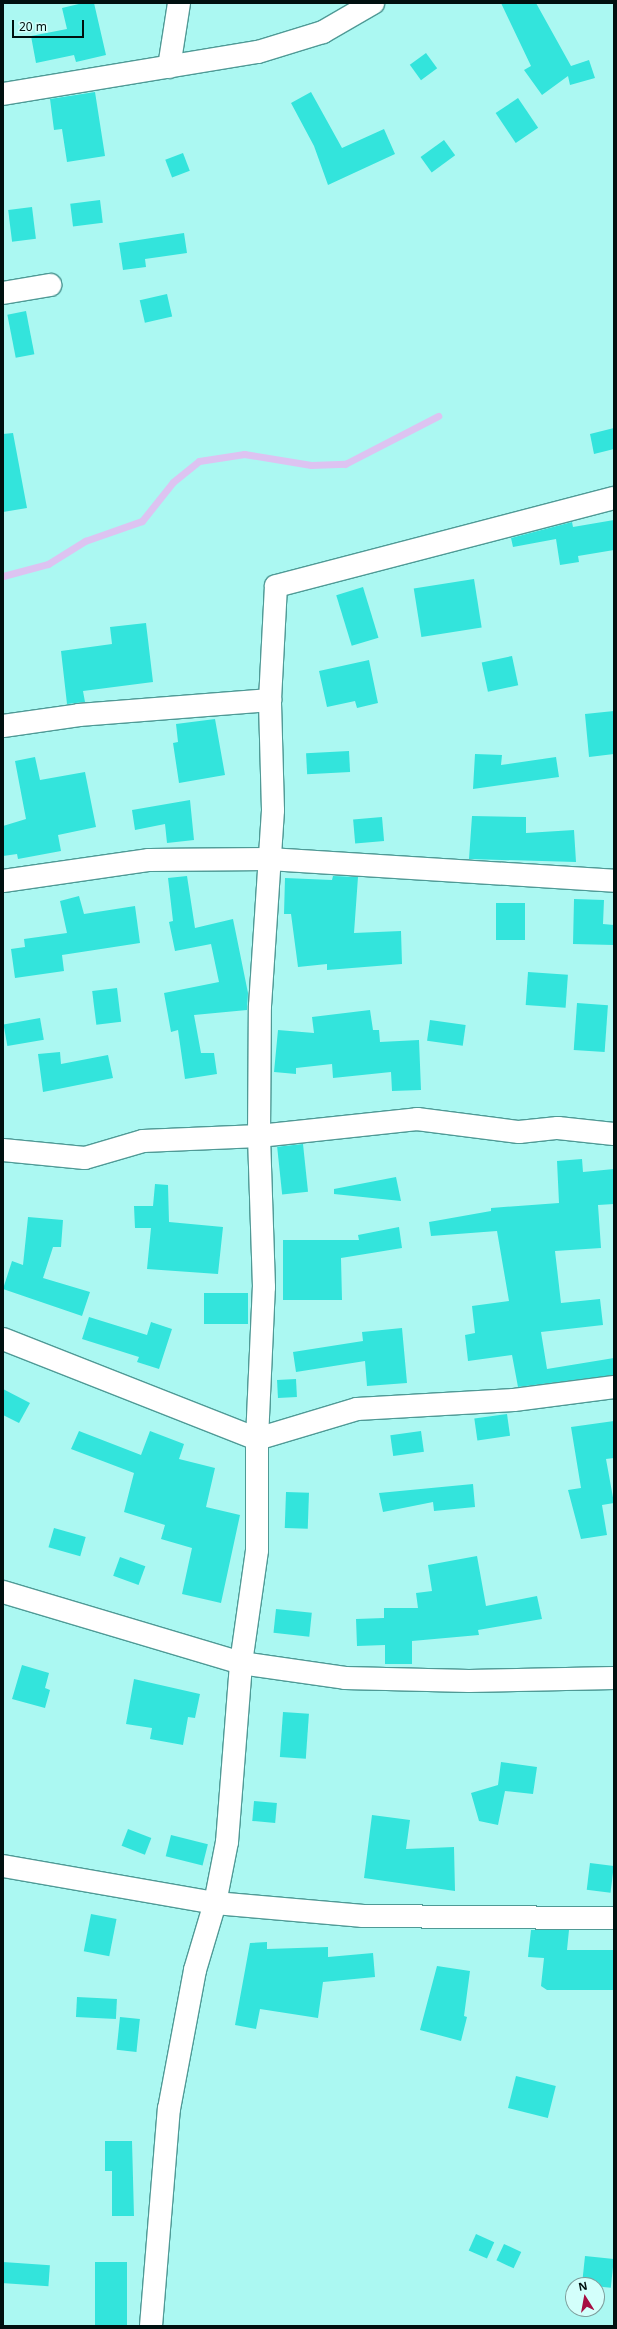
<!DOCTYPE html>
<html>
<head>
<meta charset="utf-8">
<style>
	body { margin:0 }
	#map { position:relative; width:617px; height:2329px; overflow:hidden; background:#abf8f2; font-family:"Noto Sans",sans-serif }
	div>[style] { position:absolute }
	.stream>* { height:7px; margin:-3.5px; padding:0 3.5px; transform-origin:3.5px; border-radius:3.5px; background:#ddc3f1 }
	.building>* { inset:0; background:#33e4dc; transform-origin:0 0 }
	.roads { filter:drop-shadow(1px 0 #4f9a96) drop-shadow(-1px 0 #4f9a96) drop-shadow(0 1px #4f9a96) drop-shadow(0 -1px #4f9a96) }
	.minor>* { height:22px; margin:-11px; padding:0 11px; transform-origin:11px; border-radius:11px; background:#fff }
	span { translate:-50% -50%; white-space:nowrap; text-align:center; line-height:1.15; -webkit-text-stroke:4px #d3fffb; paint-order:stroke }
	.frame { position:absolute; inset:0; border:4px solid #00100f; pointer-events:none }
	.north { position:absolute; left:565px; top:2277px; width:40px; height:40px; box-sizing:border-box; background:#d3fffb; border:1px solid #7f9f9d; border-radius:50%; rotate:349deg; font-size:11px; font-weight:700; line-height:16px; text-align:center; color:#00100f }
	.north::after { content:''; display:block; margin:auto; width:14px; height:18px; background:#a60e42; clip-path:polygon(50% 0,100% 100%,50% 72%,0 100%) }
	.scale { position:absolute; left:12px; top:20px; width:72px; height:18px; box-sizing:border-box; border:2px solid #00100f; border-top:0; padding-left:5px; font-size:12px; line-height:14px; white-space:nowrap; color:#00100f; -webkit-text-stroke:3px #d3fffb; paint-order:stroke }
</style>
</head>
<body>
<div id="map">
	<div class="stream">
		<i style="left:3px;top:576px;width:47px;rotate:-14.9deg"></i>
		<i style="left:48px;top:564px;width:44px;rotate:-31.9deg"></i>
		<i style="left:85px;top:541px;width:60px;rotate:-19.3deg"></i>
		<i style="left:142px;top:521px;width:50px;rotate:-51.5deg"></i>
		<i style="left:173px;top:482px;width:33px;rotate:-39deg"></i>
		<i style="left:199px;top:461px;width:46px;rotate:-8.8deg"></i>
		<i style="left:244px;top:454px;width:68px;rotate:9.3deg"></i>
		<i style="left:311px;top:465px;width:34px;rotate:-2deg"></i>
		<i style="left:345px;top:464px;width:105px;rotate:-27.3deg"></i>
	</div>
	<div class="building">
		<i style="clip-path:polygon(83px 3px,94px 3px,106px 55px,76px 62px,74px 55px,36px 63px,31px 36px,67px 29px,62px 8px)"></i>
		<i style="clip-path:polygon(501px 3px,536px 3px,571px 66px,589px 60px,595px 78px,570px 85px,568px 76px,542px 95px,524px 70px,531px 66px)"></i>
		<i style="left:426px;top:53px;width:19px;height:20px;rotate:54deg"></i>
		<i style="clip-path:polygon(95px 92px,105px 156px,67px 162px,62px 129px,54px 130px,50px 99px)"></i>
		<i style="clip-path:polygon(311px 92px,342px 148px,384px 129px,395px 154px,328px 185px,314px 146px,291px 103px)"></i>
		<i style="left:518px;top:98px;width:36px;height:27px;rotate:56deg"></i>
		<i style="left:444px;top:140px;width:19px;height:29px;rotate:54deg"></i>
		<i style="left:183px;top:153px;width:19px;height:19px;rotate:69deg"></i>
		<i style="left:100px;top:200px;width:23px;height:30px;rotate:83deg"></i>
		<i style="left:32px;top:207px;width:32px;height:24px;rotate:83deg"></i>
		<i style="clip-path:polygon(184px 233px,187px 253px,145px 259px,146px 267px,123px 270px,119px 243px)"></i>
		<i style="left:167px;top:294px;width:23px;height:28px;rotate:77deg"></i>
		<i style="left:26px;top:311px;width:44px;height:19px;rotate:79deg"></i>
		<i style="clip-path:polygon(614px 428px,614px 449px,594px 454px,590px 434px)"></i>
		<i style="clip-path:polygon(13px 433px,27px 508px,3px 512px,3px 434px)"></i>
		<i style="clip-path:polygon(614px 520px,614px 550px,578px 556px,579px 562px,560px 565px,556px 539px,513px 547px,511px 538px,572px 522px,573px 527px)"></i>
		<i style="left:474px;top:579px;width:49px;height:61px;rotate:81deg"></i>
		<i style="left:363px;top:587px;width:53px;height:28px;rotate:73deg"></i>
		<i style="clip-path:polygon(146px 623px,153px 682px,83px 691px,85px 702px,67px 704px,61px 651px,112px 644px,110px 627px)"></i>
		<i style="left:512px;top:656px;width:30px;height:31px;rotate:78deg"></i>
		<i style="clip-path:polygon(369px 660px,378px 703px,357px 708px,355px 701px,327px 707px,319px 671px)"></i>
		<i style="clip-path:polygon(614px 711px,614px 754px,589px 757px,585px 714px)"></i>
		<i style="clip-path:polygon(215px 719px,225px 775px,179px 783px,173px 743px,178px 742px,176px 724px)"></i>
		<i style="left:349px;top:751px;width:21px;height:43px;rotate:87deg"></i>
		<i style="clip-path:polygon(475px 754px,502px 755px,501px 765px,556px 757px,559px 777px,473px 789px)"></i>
		<i style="clip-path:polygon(35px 757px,40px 780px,85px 772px,96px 827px,58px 835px,61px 851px,18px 859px,17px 854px,3px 856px,3px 826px,26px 819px,15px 761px)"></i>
		<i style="clip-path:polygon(190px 800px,194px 840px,167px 843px,165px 824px,135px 830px,132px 810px)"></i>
		<i style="clip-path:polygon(472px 816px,526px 817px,526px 833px,574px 830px,576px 862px,469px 859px)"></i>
		<i style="left:382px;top:817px;width:24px;height:29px;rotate:85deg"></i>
		<i style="clip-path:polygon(187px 876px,195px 928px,233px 919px,248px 993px,247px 1010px,194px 1015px,201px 1053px,214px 1053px,217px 1074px,185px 1079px,178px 1030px,171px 1032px,164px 993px,219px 982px,211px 944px,175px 951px,169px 922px,173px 921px,168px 878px)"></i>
		<i style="clip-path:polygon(333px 876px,358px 877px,354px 933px,401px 931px,402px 964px,327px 970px,327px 964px,298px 967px,291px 914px,284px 914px,285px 878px,332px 880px)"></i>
		<i style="clip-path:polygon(79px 896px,84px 914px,135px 906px,140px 943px,62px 955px,64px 971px,15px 978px,11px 949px,25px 947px,24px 939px,67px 933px,60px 901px)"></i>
		<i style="clip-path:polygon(574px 899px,604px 900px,603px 924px,614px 925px,614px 945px,573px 944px)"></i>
		<i style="left:525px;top:903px;width:37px;height:29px;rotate:90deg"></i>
		<i style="left:528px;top:972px;width:40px;height:33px;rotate:4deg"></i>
		<i style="left:117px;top:988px;width:34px;height:25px;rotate:83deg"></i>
		<i style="left:577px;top:1003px;width:31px;height:47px;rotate:4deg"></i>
		<i style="clip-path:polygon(370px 1010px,373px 1030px,379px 1030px,380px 1042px,419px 1040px,421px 1090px,392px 1091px,391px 1072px,333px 1078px,332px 1064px,296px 1068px,296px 1074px,274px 1072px,278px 1030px,314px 1033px,312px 1017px)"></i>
		<i style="left:40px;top:1018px;width:22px;height:37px;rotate:80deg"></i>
		<i style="left:430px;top:1020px;width:36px;height:21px;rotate:8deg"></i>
		<i style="clip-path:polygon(60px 1052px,61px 1064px,108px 1055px,113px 1078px,43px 1092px,38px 1054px)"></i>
		<i style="left:303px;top:1144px;width:48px;height:26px;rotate:84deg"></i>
		<i style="clip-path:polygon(582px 1159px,583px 1172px,614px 1169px,614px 1204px,598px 1205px,601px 1248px,555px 1251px,561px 1303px,600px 1299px,603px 1325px,541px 1332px,547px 1369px,614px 1358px,614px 1375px,518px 1387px,512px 1355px,468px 1361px,465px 1335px,475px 1333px,472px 1306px,509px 1301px,497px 1231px,431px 1236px,429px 1222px,491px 1211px,491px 1208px,559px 1203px,557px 1161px)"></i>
		<i style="clip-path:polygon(396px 1177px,401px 1201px,334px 1194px,334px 1189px)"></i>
		<i style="clip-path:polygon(155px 1184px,168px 1185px,169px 1222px,223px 1227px,218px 1274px,147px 1269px,151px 1228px,135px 1228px,134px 1206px,153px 1206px)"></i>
		<i style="clip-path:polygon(28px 1217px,63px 1220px,61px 1247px,53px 1247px,43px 1278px,90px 1292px,82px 1316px,3px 1289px,12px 1261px,23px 1265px)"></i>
		<i style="clip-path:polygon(399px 1227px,402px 1248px,341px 1258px,342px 1300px,283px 1300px,283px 1240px,359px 1240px,358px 1235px)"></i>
		<i style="left:204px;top:1293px;width:44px;height:31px"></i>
		<i style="clip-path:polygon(89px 1317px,147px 1335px,151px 1322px,172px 1329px,159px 1369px,137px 1362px,139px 1357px,82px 1339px)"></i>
		<i style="clip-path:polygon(402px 1328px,407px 1383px,367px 1386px,365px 1361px,296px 1372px,293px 1352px,363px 1341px,362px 1332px)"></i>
		<i style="left:296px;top:1379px;width:18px;height:19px;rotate:87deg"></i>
		<i style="clip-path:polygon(3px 1389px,30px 1403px,19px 1423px,3px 1415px)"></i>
		<i style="left:507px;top:1414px;width:22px;height:33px;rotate:82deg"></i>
		<i style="clip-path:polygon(614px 1421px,614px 1458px,606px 1459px,614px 1503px,602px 1505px,607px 1535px,581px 1539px,568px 1490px,581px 1488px,571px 1427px)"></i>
		<i style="clip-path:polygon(79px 1431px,141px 1455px,150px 1431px,184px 1444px,179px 1459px,215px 1468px,206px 1507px,240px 1515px,221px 1603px,182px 1594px,192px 1548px,161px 1539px,165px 1525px,124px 1512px,134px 1473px,71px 1449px)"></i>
		<i style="left:421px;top:1431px;width:21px;height:31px;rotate:82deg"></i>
		<i style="clip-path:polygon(473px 1484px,475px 1507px,434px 1511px,433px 1502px,383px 1512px,379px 1493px)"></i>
		<i style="left:286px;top:1492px;width:23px;height:36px;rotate:2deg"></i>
		<i style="left:54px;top:1528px;width:33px;height:20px;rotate:16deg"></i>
		<i style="clip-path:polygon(477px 1556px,486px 1606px,537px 1596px,542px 1619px,478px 1630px,479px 1635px,412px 1641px,412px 1664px,385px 1664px,385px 1645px,357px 1646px,356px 1619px,384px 1618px,384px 1608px,418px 1608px,416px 1593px,432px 1591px,428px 1565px)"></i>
		<i style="left:120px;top:1557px;width:27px;height:20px;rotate:20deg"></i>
		<i style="left:276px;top:1609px;width:36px;height:24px;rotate:6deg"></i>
		<i style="clip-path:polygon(22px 1665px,49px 1673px,45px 1688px,50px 1690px,45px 1708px,12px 1699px)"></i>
		<i style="clip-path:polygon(134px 1679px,200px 1694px,195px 1718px,188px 1717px,183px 1745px,150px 1739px,152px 1728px,126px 1724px)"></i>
		<i style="left:283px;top:1712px;width:26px;height:45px;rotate:4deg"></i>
		<i style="clip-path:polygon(501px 1762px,537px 1767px,533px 1794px,505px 1791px,498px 1825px,479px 1821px,471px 1793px,498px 1785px)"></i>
		<i style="left:254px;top:1801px;width:23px;height:20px;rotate:5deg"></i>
		<i style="clip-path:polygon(372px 1815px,410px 1820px,406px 1849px,454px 1847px,455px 1891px,364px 1878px)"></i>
		<i style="left:128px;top:1829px;width:25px;height:18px;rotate:21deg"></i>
		<i style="left:171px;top:1835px;width:38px;height:22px;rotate:14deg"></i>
		<i style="left:590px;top:1863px;width:24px;height:27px;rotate:7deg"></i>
		<i style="left:91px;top:1914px;width:26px;height:38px;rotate:11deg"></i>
		<i style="clip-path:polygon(531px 1930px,569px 1930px,567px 1950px,614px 1950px,614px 1990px,547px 1990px,541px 1986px,544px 1958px,528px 1957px)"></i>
		<i style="clip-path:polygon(267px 1942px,267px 1949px,328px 1947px,328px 1957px,373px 1953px,375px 1977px,323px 1982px,318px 2018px,260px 2009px,256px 2029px,235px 2025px,250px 1943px)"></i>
		<i style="clip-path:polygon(437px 1966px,470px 1971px,464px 2016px,467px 2017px,461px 2041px,420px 2030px)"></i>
		<i style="left:77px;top:1997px;width:40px;height:20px;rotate:3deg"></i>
		<i style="left:120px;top:2017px;width:20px;height:33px;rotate:6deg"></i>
		<i style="left:516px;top:2076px;width:41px;height:33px;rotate:14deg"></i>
		<i style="clip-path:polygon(105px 2141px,132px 2141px,134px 2216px,112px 2216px,112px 2171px,105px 2171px)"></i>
		<i style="left:476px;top:2234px;width:20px;height:18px;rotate:24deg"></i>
		<i style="left:504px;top:2244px;width:19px;height:18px;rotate:25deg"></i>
		<i style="left:585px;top:2256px;width:29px;height:29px;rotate:6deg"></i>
		<i style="left:3px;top:2262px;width:47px;height:21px;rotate:4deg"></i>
		<i style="left:95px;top:2262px;width:32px;height:64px"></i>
	</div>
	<div class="roads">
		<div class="minor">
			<i style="left:169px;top:67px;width:65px;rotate:-81.1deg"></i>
			<i style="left:3px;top:94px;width:258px;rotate:-9.4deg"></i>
			<i style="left:258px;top:52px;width:68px;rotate:-17.1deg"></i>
			<i style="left:323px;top:32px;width:58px;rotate:-30.1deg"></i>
			<i style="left:3px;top:293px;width:48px;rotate:-9.7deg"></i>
			<i style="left:3px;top:726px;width:77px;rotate:-8.2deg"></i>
			<i style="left:79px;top:715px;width:192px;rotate:-4.5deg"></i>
			<i style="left:3px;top:881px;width:148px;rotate:-8.2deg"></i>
			<i style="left:149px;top:860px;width:120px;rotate:-0.5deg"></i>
			<i style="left:269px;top:859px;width:346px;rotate:3.6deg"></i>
			<i style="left:3px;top:1150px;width:82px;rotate:5.6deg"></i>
			<i style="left:85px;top:1158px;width:60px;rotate:-16.3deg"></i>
			<i style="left:143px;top:1141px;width:116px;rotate:-2.5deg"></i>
			<i style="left:259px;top:1136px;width:159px;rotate:-6.1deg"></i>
			<i style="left:417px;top:1119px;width:103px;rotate:7.3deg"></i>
			<i style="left:519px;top:1132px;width:39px;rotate:-6deg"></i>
			<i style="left:558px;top:1128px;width:56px;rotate:6.1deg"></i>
			<i style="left:3px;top:1339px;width:273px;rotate:21.5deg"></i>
			<i style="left:257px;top:1439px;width:104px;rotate:-16.7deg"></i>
			<i style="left:357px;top:1409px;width:157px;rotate:-3.3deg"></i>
			<i style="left:514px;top:1400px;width:101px;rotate:-7.4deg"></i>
			<i style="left:3px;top:1592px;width:248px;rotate:16.6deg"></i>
			<i style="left:241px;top:1663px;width:105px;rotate:8.2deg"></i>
			<i style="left:345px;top:1678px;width:124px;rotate:1.4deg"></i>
			<i style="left:469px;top:1681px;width:145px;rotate:-1.2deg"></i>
			<i style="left:3px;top:1866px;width:215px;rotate:9.9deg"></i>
			<i style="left:215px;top:1903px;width:149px;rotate:5deg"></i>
			<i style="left:363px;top:1916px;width:251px;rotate:0.5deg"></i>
			<i style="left:151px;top:2326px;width:218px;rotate:-85.3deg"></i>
			<i style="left:169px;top:2109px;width:141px;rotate:-79.4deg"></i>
			<i style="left:195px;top:1970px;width:70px;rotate:-73.4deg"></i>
			<i style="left:215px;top:1903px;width:62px;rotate:-78.9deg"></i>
			<i style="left:227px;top:1842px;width:180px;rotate:-85.5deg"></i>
			<i style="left:241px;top:1663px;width:114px;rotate:-81.9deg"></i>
			<i style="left:257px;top:1550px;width:111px;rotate:-90deg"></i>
			<i style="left:257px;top:1439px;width:152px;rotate:-87.4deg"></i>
			<i style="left:264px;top:1287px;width:151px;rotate:-91.9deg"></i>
			<i style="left:259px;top:1136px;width:130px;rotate:-89.6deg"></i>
			<i style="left:260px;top:1006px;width:196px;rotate:-86.2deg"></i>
			<i style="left:273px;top:810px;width:110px;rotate:-91.6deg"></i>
			<i style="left:270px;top:700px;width:114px;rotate:-87deg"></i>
			<i style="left:276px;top:586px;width:349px;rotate:-14.6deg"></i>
		</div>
	</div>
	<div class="frame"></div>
	<div class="north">N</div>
	<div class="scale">20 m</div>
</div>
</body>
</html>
